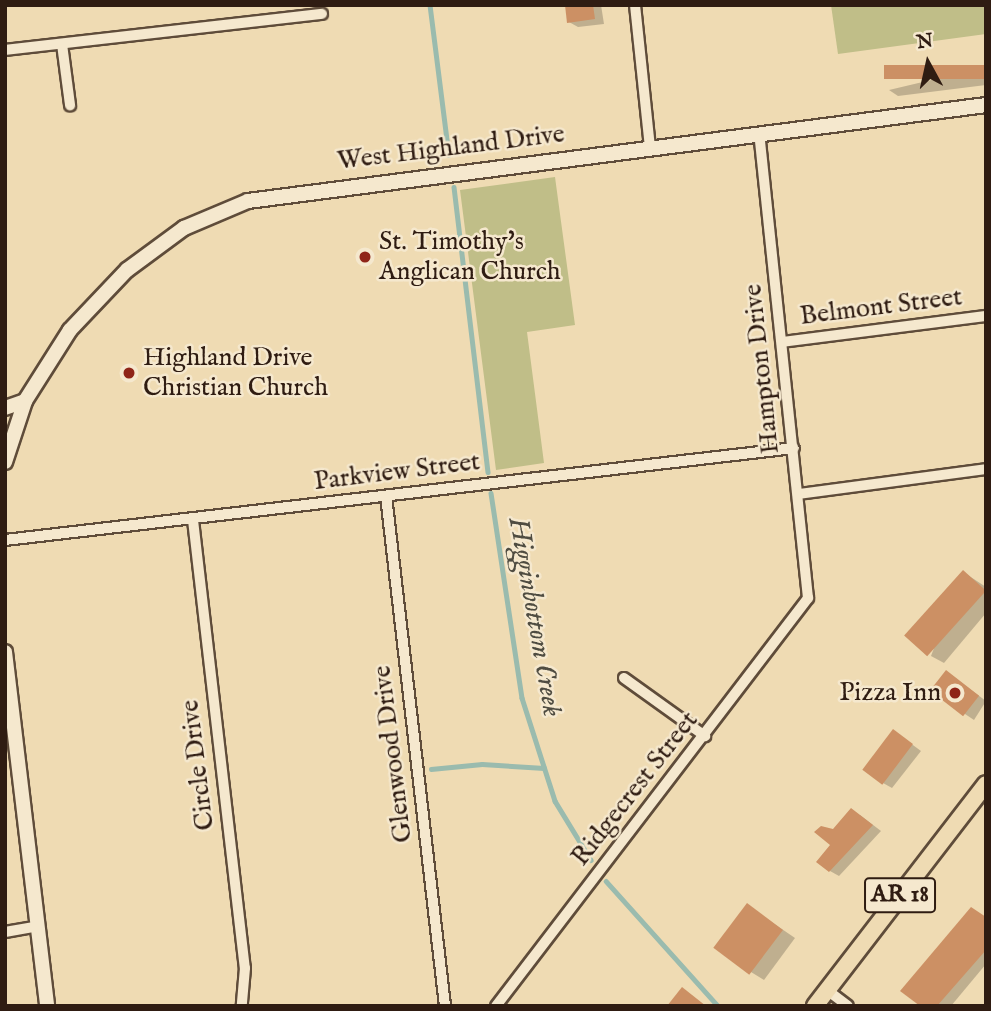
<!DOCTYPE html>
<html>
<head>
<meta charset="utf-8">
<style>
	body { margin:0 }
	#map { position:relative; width:991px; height:1011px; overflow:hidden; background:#efdbb3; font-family:"IM FELL English",serif }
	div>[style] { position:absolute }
	.green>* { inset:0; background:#c0be88 }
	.shadow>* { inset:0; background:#0003 }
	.stream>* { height:4.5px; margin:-2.25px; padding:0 2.25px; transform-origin:2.25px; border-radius:2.25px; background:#9abbae }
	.building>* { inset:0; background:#cc9064; transform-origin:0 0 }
	.roads { filter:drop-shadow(2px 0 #5f4c3a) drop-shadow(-2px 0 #5f4c3a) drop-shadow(0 2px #5f4c3a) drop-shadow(0 -2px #5f4c3a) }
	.street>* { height:10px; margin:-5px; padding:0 5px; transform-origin:5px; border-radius:5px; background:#f5e8ce }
	.secondary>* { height:14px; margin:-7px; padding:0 7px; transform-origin:7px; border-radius:7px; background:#f5e8ce }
	.primary>* { height:16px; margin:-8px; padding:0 8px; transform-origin:8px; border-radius:8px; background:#efdbb3 }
	.dots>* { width:19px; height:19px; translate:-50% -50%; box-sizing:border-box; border:4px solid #f5e8ce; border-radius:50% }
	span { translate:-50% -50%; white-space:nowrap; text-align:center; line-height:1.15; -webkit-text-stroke:5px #f5e8ce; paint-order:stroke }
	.shield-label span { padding:2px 5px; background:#f5e8ce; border:2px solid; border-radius:5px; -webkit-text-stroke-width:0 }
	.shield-label { font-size:24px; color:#2f1c12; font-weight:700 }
	.street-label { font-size:26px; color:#2f1c12 }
	.poi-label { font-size:26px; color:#2f1c12 }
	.left { translate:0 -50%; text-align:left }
	.right { translate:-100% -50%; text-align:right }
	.water-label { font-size:28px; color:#4f4c41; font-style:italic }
	.frame { position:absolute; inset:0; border:7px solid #2f1c12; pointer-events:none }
	.north { position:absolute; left:893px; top:28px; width:70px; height:70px; -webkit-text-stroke:5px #f5e8ce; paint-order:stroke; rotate:352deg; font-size:19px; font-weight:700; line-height:28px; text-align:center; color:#2f1c12 }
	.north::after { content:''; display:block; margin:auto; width:24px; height:32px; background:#2f1c12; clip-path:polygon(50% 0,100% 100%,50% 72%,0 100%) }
</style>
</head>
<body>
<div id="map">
	<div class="green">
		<i style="clip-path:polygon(831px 5px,986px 5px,986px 34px,838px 54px)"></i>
		<i style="clip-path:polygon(555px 177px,575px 325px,527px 332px,544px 463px,496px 470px,460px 190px)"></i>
	</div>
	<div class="shadow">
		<i style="clip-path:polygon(567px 5px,601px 5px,604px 24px,578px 27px,569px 22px)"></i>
		<i style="clip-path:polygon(986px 67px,986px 85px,898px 96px,889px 90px)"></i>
		<i style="clip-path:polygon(963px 572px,986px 587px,986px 613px,944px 663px,931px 656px)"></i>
		<i style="clip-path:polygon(955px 678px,986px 701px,974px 720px,965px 714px)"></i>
		<i style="clip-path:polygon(902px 737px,921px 751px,892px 788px,883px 783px)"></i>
		<i style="clip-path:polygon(860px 815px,881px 831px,839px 876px,830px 871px,834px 831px)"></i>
		<i style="clip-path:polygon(748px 906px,795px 938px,764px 980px,751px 972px)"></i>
		<i style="clip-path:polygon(986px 918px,986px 964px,951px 1006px,922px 1006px)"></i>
	</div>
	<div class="stream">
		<i style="left:430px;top:5px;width:151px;rotate:82.8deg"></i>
		<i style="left:454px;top:187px;width:287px;rotate:83.2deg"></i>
		<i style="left:491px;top:493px;width:207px;rotate:81.4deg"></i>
		<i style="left:522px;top:698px;width:108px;rotate:72.2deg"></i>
		<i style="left:555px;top:801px;width:69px;rotate:58.6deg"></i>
		<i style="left:431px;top:769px;width:51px;rotate:-5.6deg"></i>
		<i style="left:482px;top:764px;width:62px;rotate:3.7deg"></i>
		<i style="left:606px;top:881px;width:168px;rotate:48.1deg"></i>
	</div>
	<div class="building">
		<i style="clip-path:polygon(565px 5px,593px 5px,595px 19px,567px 23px)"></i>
		<i style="left:986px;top:65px;width:14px;height:102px;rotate:90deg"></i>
		<i style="left:963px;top:570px;width:31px;height:88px;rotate:42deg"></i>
		<i style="left:946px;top:670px;width:42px;height:26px;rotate:38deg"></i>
		<i style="left:893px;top:729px;width:25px;height:51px;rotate:37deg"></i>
		<i style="clip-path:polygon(851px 808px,873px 825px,829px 872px,816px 862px,830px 845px,814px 832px,821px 826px,833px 829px)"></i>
		<i style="left:747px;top:903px;width:45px;height:56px;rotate:37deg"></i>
		<i style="clip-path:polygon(971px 907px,986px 917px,986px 950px,937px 1006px,920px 1006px,900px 991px)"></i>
		<i style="clip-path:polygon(682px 987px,706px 1006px,667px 1006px)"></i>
	</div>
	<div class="roads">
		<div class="street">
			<i style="left:635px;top:5px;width:144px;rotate:84deg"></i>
			<i style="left:62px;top:44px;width:62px;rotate:82.5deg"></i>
			<i style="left:5px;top:50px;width:319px;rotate:-6.5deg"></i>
			<i style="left:782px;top:342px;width:206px;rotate:-7.3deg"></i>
			<i style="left:799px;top:494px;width:189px;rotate:-7.6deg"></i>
			<i style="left:386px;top:496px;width:513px;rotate:83.4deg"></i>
			<i style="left:193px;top:520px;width:451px;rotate:83.4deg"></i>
			<i style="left:245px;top:968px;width:38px;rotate:95deg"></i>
			<i style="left:5px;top:540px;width:794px;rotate:-6.65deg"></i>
			<i style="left:624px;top:678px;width:100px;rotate:35.6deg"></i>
			<i style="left:5px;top:932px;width:34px;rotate:-10deg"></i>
			<i style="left:827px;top:990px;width:26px;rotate:37deg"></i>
			<i style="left:496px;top:1006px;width:514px;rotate:-52.59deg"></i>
			<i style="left:808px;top:598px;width:467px;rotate:-96deg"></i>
		</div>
		<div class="secondary">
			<i style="left:5px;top:408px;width:21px;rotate:-19deg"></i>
			<i style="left:25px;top:401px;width:84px;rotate:-57.6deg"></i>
			<i style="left:70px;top:330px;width:83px;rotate:-46.5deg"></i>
			<i style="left:127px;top:270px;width:71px;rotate:-36.4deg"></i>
			<i style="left:184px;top:228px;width:69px;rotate:-22.9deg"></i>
			<i style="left:248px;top:201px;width:744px;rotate:-7.41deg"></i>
			<i style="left:5px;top:462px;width:64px;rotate:-71.8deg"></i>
			<i style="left:5px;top:652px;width:356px;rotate:83.2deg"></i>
		</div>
		<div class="primary">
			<i style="left:815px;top:1006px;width:280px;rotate:-52.4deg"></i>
		</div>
	</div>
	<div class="dots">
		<i style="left:365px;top:257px;background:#8f2418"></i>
		<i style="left:129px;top:373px;background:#8f2418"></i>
		<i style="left:955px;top:693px;background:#8f2418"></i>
	</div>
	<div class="shield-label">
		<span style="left:900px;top:895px">AR 18</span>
	</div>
	<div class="street-label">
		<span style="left:451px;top:148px;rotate:-7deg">West Highland Drive</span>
		<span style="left:881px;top:307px;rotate:-7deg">Belmont Street</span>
		<span style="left:762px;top:369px;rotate:-96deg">Hampton Drive</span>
		<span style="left:397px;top:472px;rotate:-7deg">Parkview Street</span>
		<span style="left:393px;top:754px;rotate:-97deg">Glenwood Drive</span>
		<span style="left:198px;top:765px;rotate:-97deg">Circle Drive</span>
		<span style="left:635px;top:789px;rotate:-52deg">Ridgecrest Street</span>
	</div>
	<div class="poi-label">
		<span class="left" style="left:379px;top:257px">St. Timothy's<br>Anglican Church</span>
		<span class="left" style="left:143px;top:373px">Highland Drive<br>Christian Church</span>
		<span class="right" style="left:941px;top:693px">Pizza Inn</span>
	</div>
	<div class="water-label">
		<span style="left:534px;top:617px;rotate:80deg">Higginbottom Creek</span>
	</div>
	<div class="frame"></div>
	<div class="north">N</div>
</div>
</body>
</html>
